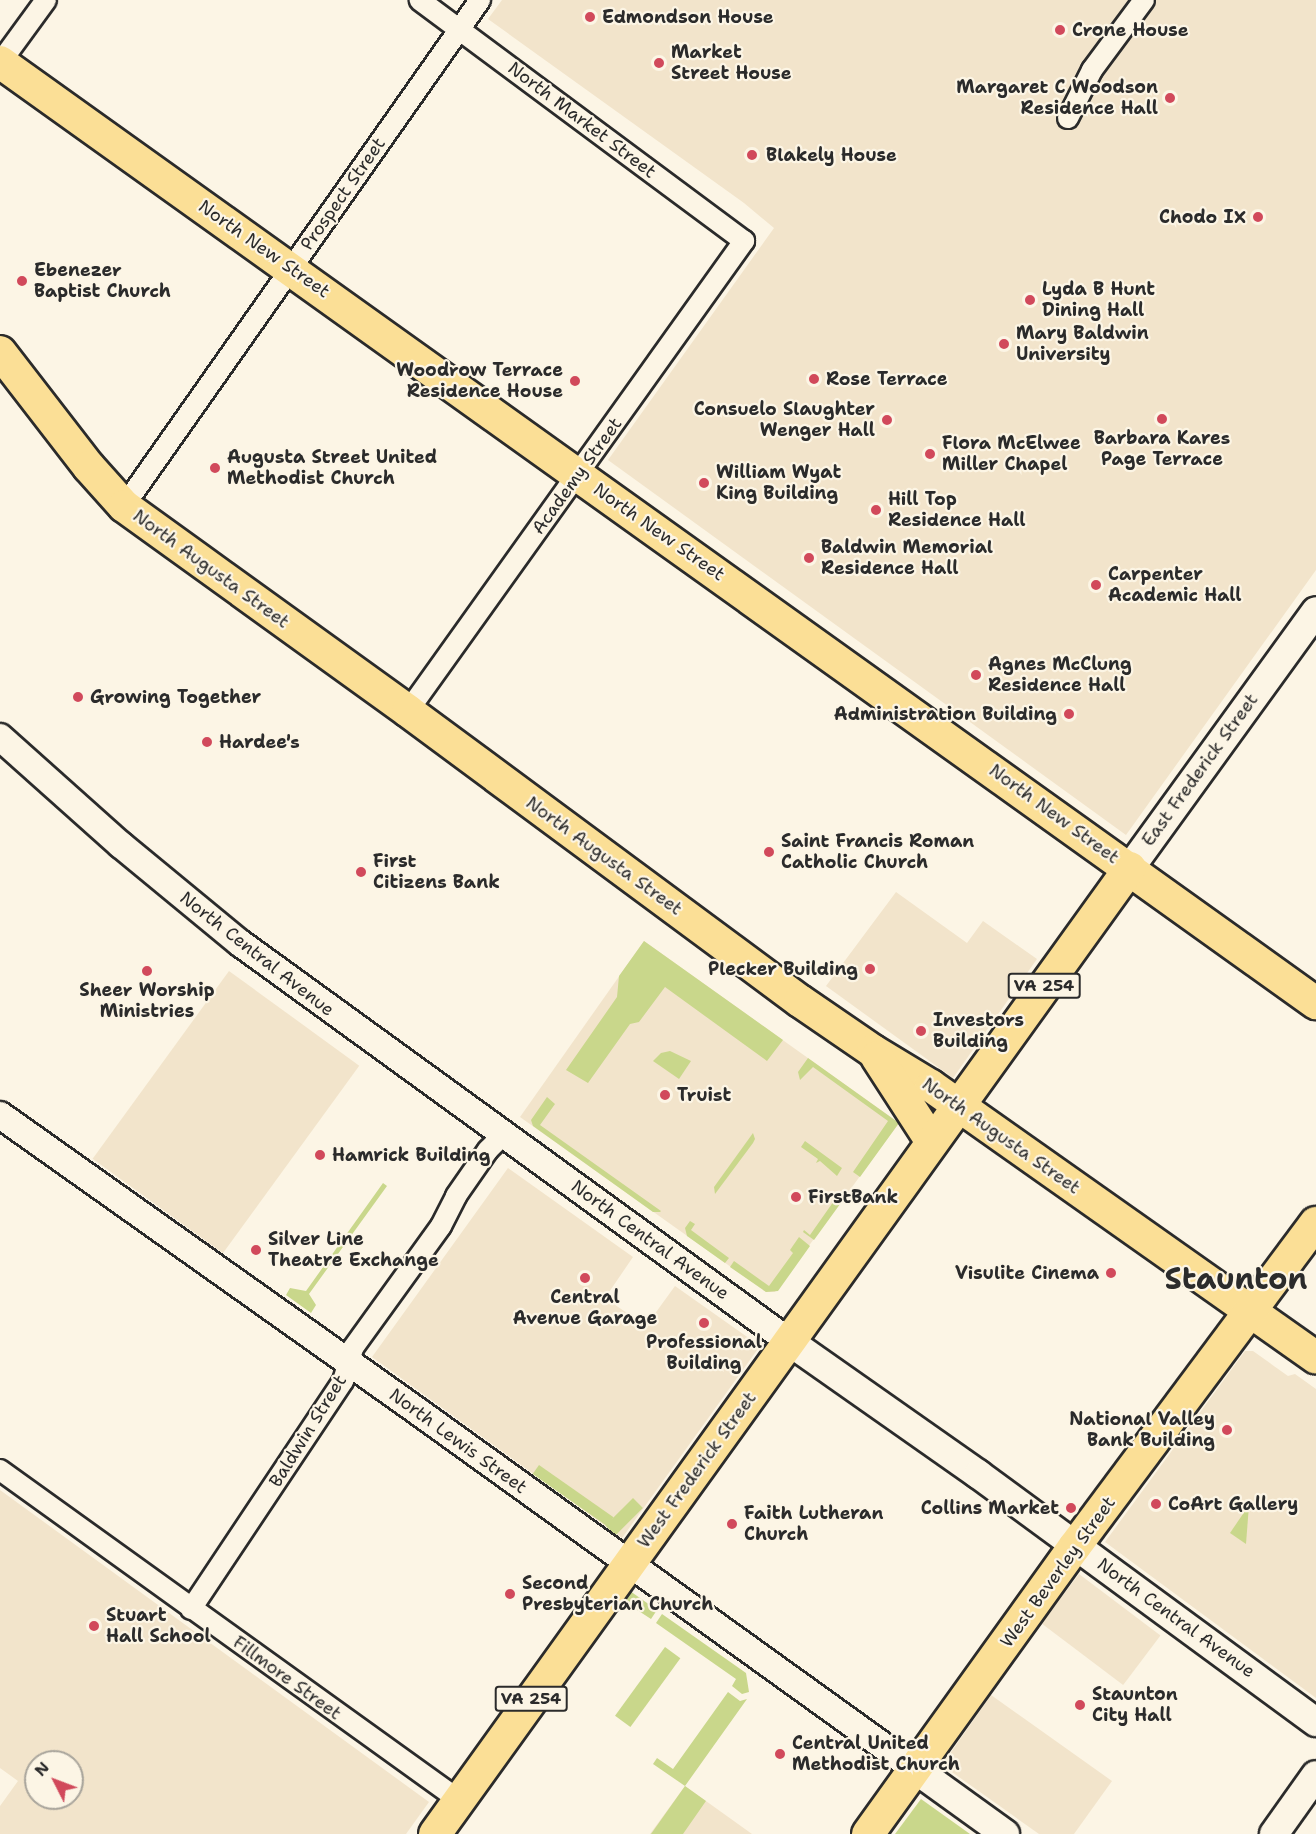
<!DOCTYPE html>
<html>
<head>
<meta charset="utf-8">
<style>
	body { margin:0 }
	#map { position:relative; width:1316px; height:1834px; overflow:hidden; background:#fcf5e5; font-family:"Shantell Sans",sans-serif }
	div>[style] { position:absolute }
	.built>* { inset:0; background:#f2e4cb; transform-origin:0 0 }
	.green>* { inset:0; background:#c9d78b; transform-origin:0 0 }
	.roads { filter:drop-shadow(2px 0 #2b2b2b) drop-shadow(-2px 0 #2b2b2b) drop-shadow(0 2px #2b2b2b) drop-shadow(0 -2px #2b2b2b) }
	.minor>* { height:20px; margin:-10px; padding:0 10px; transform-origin:10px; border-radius:10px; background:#fcf5e5 }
	.tertiary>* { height:26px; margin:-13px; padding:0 13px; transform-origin:13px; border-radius:13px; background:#fcf5e5 }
	.secondary>* { height:28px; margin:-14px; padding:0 14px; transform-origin:14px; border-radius:14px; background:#fcf5e5 }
	.primary>* { height:32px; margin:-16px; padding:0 16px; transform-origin:16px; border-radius:16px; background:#fbdf96 }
	.dots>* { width:16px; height:16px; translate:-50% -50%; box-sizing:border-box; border:3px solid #fcf5e5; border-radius:50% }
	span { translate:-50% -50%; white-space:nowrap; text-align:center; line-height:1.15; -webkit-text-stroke:4.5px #fcf5e5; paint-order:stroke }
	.shield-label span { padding:2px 4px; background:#fcf5e5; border:2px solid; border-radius:4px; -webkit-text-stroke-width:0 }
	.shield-label { font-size:16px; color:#2b2b2b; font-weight:700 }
	.poi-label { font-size:18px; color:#2b2b2b; font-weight:700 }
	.left { translate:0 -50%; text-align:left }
	.right { translate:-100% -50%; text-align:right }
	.street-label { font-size:18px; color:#2b2b2b }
	.town-label { font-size:30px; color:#2b2b2b; font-weight:700 }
	.north { position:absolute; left:24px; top:1750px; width:60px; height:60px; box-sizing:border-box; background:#fcf5e5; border:2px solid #a8a49b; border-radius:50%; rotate:312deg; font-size:16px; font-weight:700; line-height:24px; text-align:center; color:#2b2b2b }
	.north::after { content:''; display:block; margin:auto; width:21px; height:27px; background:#d1495b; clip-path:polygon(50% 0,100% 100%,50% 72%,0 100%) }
</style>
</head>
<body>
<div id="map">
	<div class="built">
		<i style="clip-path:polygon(502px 0,1316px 0,1316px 570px,1126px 835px,608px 460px,774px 228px,744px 203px,488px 19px)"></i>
		<i style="clip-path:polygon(896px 892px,967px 943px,983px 921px,1037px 959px,953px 1078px,826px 986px)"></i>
		<i style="clip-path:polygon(644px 941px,899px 1123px,775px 1292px,766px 1292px,520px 1117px)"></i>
		<i style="left:229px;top:971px;width:161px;height:232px;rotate:36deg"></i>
		<i style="clip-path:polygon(508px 1168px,633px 1257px,605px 1298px,646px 1326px,675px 1286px,760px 1346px,622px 1538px,372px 1357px)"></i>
		<i style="clip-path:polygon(1245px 1351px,1253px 1351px,1288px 1376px,1295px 1374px,1316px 1389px,1316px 1698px,1105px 1542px)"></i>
		<i style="clip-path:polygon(evenodd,0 1490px,429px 1802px,406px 1834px,0 1834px,0 1806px,18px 1781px,0 1768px,0 1490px,36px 1762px,72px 1762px,72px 1798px,36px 1798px,36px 1762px)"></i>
		<i style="left:1079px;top:1574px;width:102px;height:62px;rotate:37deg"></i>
		<i style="clip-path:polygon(991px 1695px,1112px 1781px,1074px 1834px,1039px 1834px,942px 1765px)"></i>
		<i style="clip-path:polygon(685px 1786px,752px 1834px,650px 1834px)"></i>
	</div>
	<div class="green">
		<i style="clip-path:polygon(644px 941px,783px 1040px,767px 1061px,665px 987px,639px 1022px,630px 1024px,588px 1083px,566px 1070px,617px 997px,619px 976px)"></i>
		<i style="clip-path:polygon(670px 1051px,691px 1061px,679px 1079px,653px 1061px,661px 1053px)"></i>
		<i style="clip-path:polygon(808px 1058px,899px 1123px,860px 1177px,853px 1172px,888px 1121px,813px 1067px,800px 1080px,798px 1072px)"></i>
		<i style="clip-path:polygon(547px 1097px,555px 1104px,540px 1125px,661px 1211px,660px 1212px,653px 1212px,533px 1126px,531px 1120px)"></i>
		<i style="clip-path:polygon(753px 1133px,755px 1139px,753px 1143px,715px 1194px,714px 1187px)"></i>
		<i style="clip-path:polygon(805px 1141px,842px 1168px,837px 1176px,820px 1161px,816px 1163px,818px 1159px,801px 1147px)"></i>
		<i style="clip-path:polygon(383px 1183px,387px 1186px,309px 1294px,316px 1305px,311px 1313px,286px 1295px,290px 1288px,306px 1291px)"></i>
		<i style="clip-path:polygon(831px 1192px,843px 1200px,814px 1240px,803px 1232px,804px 1230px,810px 1235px,836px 1198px)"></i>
		<i style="clip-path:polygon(690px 1221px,695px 1224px,691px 1230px,729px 1258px,725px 1263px,687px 1236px,685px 1228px)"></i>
		<i style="clip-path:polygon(799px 1237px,810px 1246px,778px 1291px,766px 1292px,730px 1267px,734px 1261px,769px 1286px,793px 1253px,790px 1250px)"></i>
		<i style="left:539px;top:1465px;width:91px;height:11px;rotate:35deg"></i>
		<i style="left:633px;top:1498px;width:14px;height:39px;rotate:45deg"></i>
		<i style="clip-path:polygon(1249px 1505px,1246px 1544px,1230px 1533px)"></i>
		<i style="clip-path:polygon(630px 1591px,657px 1610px,651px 1619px,628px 1604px,622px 1612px,617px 1609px)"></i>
		<i style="clip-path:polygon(662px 1614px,746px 1673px,749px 1692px,742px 1694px,732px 1686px,736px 1679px,656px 1623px)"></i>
		<i style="left:665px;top:1647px;width:19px;height:85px;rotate:36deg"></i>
		<i style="clip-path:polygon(728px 1692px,740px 1701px,747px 1699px,685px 1786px,706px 1801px,683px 1834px,651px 1834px,685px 1786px,653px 1764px,657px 1758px,673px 1769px)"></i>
		<i style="clip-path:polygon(921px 1799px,970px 1834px,895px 1834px)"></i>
	</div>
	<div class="roads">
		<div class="minor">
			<i style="left:0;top:63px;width:78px;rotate:-53.9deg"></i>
			<i style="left:1068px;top:118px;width:54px;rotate:-63.4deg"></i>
			<i style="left:1092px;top:70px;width:87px;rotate:-53.4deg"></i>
			<i style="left:124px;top:506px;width:619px;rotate:-54.87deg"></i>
			<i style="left:408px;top:711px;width:578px;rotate:-54.44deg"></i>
			<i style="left:744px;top:241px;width:404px;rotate:-143.4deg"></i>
			<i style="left:0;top:1470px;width:565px;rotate:35.71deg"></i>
			<i style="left:191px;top:1609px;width:274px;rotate:-56.3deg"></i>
			<i style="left:343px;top:1381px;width:34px;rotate:-73deg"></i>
			<i style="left:353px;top:1348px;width:150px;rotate:-54.2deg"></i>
			<i style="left:441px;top:1226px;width:34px;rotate:-63deg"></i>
			<i style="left:456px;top:1196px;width:56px;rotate:-55.2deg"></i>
			<i style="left:488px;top:1150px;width:21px;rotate:-45deg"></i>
		</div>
		<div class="tertiary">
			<i style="left:0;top:737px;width:162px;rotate:41.8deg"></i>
			<i style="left:121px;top:845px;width:154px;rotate:39.5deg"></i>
			<i style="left:240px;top:943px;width:679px;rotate:35.96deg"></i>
			<i style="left:0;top:1115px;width:510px;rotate:35.34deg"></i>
			<i style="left:416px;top:1410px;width:615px;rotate:35.73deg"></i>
		</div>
		<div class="secondary">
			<i style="left:1130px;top:868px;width:317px;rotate:-54.1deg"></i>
			<i style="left:790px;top:1342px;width:230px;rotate:35.1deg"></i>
			<i style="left:978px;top:1474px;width:419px;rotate:36.3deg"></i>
			<i style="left:915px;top:1769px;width:111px;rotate:35.8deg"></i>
			<i style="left:1274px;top:1834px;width:72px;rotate:-54.6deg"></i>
		</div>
		<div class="primary">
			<i style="left:0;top:62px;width:1618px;rotate:35.57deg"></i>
			<i style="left:0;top:352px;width:145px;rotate:52.3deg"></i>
			<i style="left:89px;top:467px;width:52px;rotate:48.1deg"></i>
			<i style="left:124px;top:506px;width:350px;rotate:35.8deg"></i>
			<i style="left:408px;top:711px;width:488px;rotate:36.5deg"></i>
			<i style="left:800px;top:1001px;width:88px;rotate:34.4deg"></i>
			<i style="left:873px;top:1051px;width:68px;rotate:31.1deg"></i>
			<i style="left:931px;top:1086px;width:471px;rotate:35.2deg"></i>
			<i style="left:877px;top:1057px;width:101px;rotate:57.1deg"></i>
			<i style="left:435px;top:1834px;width:1190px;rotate:-54.27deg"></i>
			<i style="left:868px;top:1834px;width:355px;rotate:-54.3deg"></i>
			<i style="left:1075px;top:1546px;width:403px;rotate:-53.3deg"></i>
		</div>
	</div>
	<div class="dots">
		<i style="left:590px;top:17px;background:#d1495b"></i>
		<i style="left:1060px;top:30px;background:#d1495b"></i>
		<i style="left:659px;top:63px;background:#d1495b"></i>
		<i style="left:1170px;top:98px;background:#d1495b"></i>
		<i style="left:752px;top:155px;background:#d1495b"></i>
		<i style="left:1258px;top:217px;background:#d1495b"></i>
		<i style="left:22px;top:281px;background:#d1495b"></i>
		<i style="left:1030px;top:300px;background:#d1495b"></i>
		<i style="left:1004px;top:344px;background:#d1495b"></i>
		<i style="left:814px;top:379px;background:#d1495b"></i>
		<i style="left:575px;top:381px;background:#d1495b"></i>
		<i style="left:1162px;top:419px;background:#d1495b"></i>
		<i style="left:887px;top:420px;background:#d1495b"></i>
		<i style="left:930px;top:454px;background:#d1495b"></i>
		<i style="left:215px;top:468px;background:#d1495b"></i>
		<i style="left:704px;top:483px;background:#d1495b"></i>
		<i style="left:876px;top:510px;background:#d1495b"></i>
		<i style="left:809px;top:558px;background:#d1495b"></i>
		<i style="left:1096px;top:585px;background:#d1495b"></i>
		<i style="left:976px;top:675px;background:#d1495b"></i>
		<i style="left:78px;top:697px;background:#d1495b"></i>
		<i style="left:1069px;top:714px;background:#d1495b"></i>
		<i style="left:207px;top:742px;background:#d1495b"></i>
		<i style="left:769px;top:852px;background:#d1495b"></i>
		<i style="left:361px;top:872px;background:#d1495b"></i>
		<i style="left:870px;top:969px;background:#d1495b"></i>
		<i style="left:147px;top:971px;background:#d1495b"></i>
		<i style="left:921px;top:1031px;background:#d1495b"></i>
		<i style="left:665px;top:1095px;background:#d1495b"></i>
		<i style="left:320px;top:1155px;background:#d1495b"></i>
		<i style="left:796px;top:1197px;background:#d1495b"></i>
		<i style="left:256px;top:1250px;background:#d1495b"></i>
		<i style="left:1111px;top:1273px;background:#d1495b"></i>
		<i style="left:585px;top:1278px;background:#d1495b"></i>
		<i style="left:704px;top:1323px;background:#d1495b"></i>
		<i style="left:1227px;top:1430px;background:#d1495b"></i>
		<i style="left:1156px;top:1504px;background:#d1495b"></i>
		<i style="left:1071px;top:1508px;background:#d1495b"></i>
		<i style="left:732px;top:1524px;background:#d1495b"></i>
		<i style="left:510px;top:1594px;background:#d1495b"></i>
		<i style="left:94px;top:1626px;background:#d1495b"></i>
		<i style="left:1080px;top:1705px;background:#d1495b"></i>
		<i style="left:780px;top:1754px;background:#d1495b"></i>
	</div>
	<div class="shield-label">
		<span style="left:1044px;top:986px">VA 254</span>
		<span style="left:531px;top:1699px">VA 254</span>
	</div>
	<div class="poi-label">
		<span class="left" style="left:602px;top:17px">Edmondson House</span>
		<span class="left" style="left:1072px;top:30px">Crone House</span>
		<span class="left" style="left:671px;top:63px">Market<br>Street House</span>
		<span class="right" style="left:1158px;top:98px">Margaret C Woodson<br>Residence Hall</span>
		<span class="left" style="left:766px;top:155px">Blakely House</span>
		<span class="right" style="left:1246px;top:217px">Chodo IX</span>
		<span class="left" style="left:34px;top:281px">Ebenezer<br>Baptist Church</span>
		<span class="left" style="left:1042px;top:300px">Lyda B Hunt<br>Dining Hall</span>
		<span class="left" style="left:1016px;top:344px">Mary Baldwin<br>University</span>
		<span class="right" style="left:563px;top:381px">Woodrow Terrace<br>Residence House</span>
		<span class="left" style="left:826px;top:379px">Rose Terrace</span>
		<span class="right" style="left:875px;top:420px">Consuelo Slaughter<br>Wenger Hall</span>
		<span style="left:1162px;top:449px">Barbara Kares<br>Page Terrace</span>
		<span class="left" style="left:942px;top:454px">Flora McElwee<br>Miller Chapel</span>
		<span class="left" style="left:227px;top:468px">Augusta Street United<br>Methodist Church</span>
		<span class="left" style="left:716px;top:483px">William Wyat<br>King Building</span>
		<span class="left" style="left:888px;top:510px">Hill Top<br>Residence Hall</span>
		<span class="left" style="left:821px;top:558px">Baldwin Memorial<br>Residence Hall</span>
		<span class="left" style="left:1108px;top:585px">Carpenter<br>Academic Hall</span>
		<span class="left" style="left:988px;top:675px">Agnes McClung<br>Residence Hall</span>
		<span class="left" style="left:90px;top:697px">Growing Together</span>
		<span class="right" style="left:1057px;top:714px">Administration Building</span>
		<span class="left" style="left:219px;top:742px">Hardee's</span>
		<span class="left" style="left:781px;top:852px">Saint Francis Roman<br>Catholic Church</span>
		<span class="left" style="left:373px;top:872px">First<br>Citizens Bank</span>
		<span class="right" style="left:858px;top:969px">Plecker Building</span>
		<span style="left:147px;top:1001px">Sheer Worship<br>Ministries</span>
		<span class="left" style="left:933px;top:1031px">Investors<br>Building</span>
		<span class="left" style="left:677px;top:1095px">Truist</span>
		<span class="left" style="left:332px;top:1155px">Hamrick Building</span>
		<span class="left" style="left:808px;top:1197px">FirstBank</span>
		<span class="left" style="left:268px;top:1250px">Silver Line<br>Theatre Exchange</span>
		<span class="right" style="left:1099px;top:1273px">Visulite Cinema</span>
		<span style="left:585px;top:1308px">Central<br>Avenue Garage</span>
		<span style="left:704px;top:1353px">Professional<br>Building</span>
		<span class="right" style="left:1215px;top:1430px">National Valley<br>Bank Building</span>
		<span class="left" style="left:1168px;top:1504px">CoArt Gallery</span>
		<span class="right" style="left:1059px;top:1508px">Collins Market</span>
		<span class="left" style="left:744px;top:1524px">Faith Lutheran<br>Church</span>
		<span class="left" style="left:522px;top:1594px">Second<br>Presbyterian Church</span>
		<span class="left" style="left:106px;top:1626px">Stuart<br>Hall School</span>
		<span class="left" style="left:1092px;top:1705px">Staunton<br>City Hall</span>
		<span class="left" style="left:792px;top:1754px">Central United<br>Methodist Church</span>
	</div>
	<div class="street-label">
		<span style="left:582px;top:120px;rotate:37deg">North Market Street</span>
		<span style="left:343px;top:194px;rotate:-55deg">Prospect Street</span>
		<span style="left:264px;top:249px;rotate:35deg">North New Street</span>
		<span style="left:577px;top:476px;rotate:-54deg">Academy Street</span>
		<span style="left:659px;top:532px;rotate:35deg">North New Street</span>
		<span style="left:211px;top:569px;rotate:36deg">North Augusta Street</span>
		<span style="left:1200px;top:770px;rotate:-54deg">East Frederick Street</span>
		<span style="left:1054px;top:814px;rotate:36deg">North New Street</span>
		<span style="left:604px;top:856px;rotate:36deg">North Augusta Street</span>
		<span style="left:257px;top:954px;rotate:38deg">North Central Avenue</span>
		<span style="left:1001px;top:1136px;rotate:35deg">North Augusta Street</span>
		<span style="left:650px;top:1240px;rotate:36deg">North Central Avenue</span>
		<span style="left:308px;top:1431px;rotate:-58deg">Baldwin Street</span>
		<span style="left:458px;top:1441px;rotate:36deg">North Lewis Street</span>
		<span style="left:697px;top:1470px;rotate:-54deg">West Frederick Street</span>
		<span style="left:1058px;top:1572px;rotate:-54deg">West Beverley Street</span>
		<span style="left:1176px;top:1618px;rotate:36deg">North Central Avenue</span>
		<span style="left:287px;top:1678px;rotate:36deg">Fillmore Street</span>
	</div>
	<div class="town-label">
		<span style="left:1236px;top:1279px">Staunton</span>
	</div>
	<div class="north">N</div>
</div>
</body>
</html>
